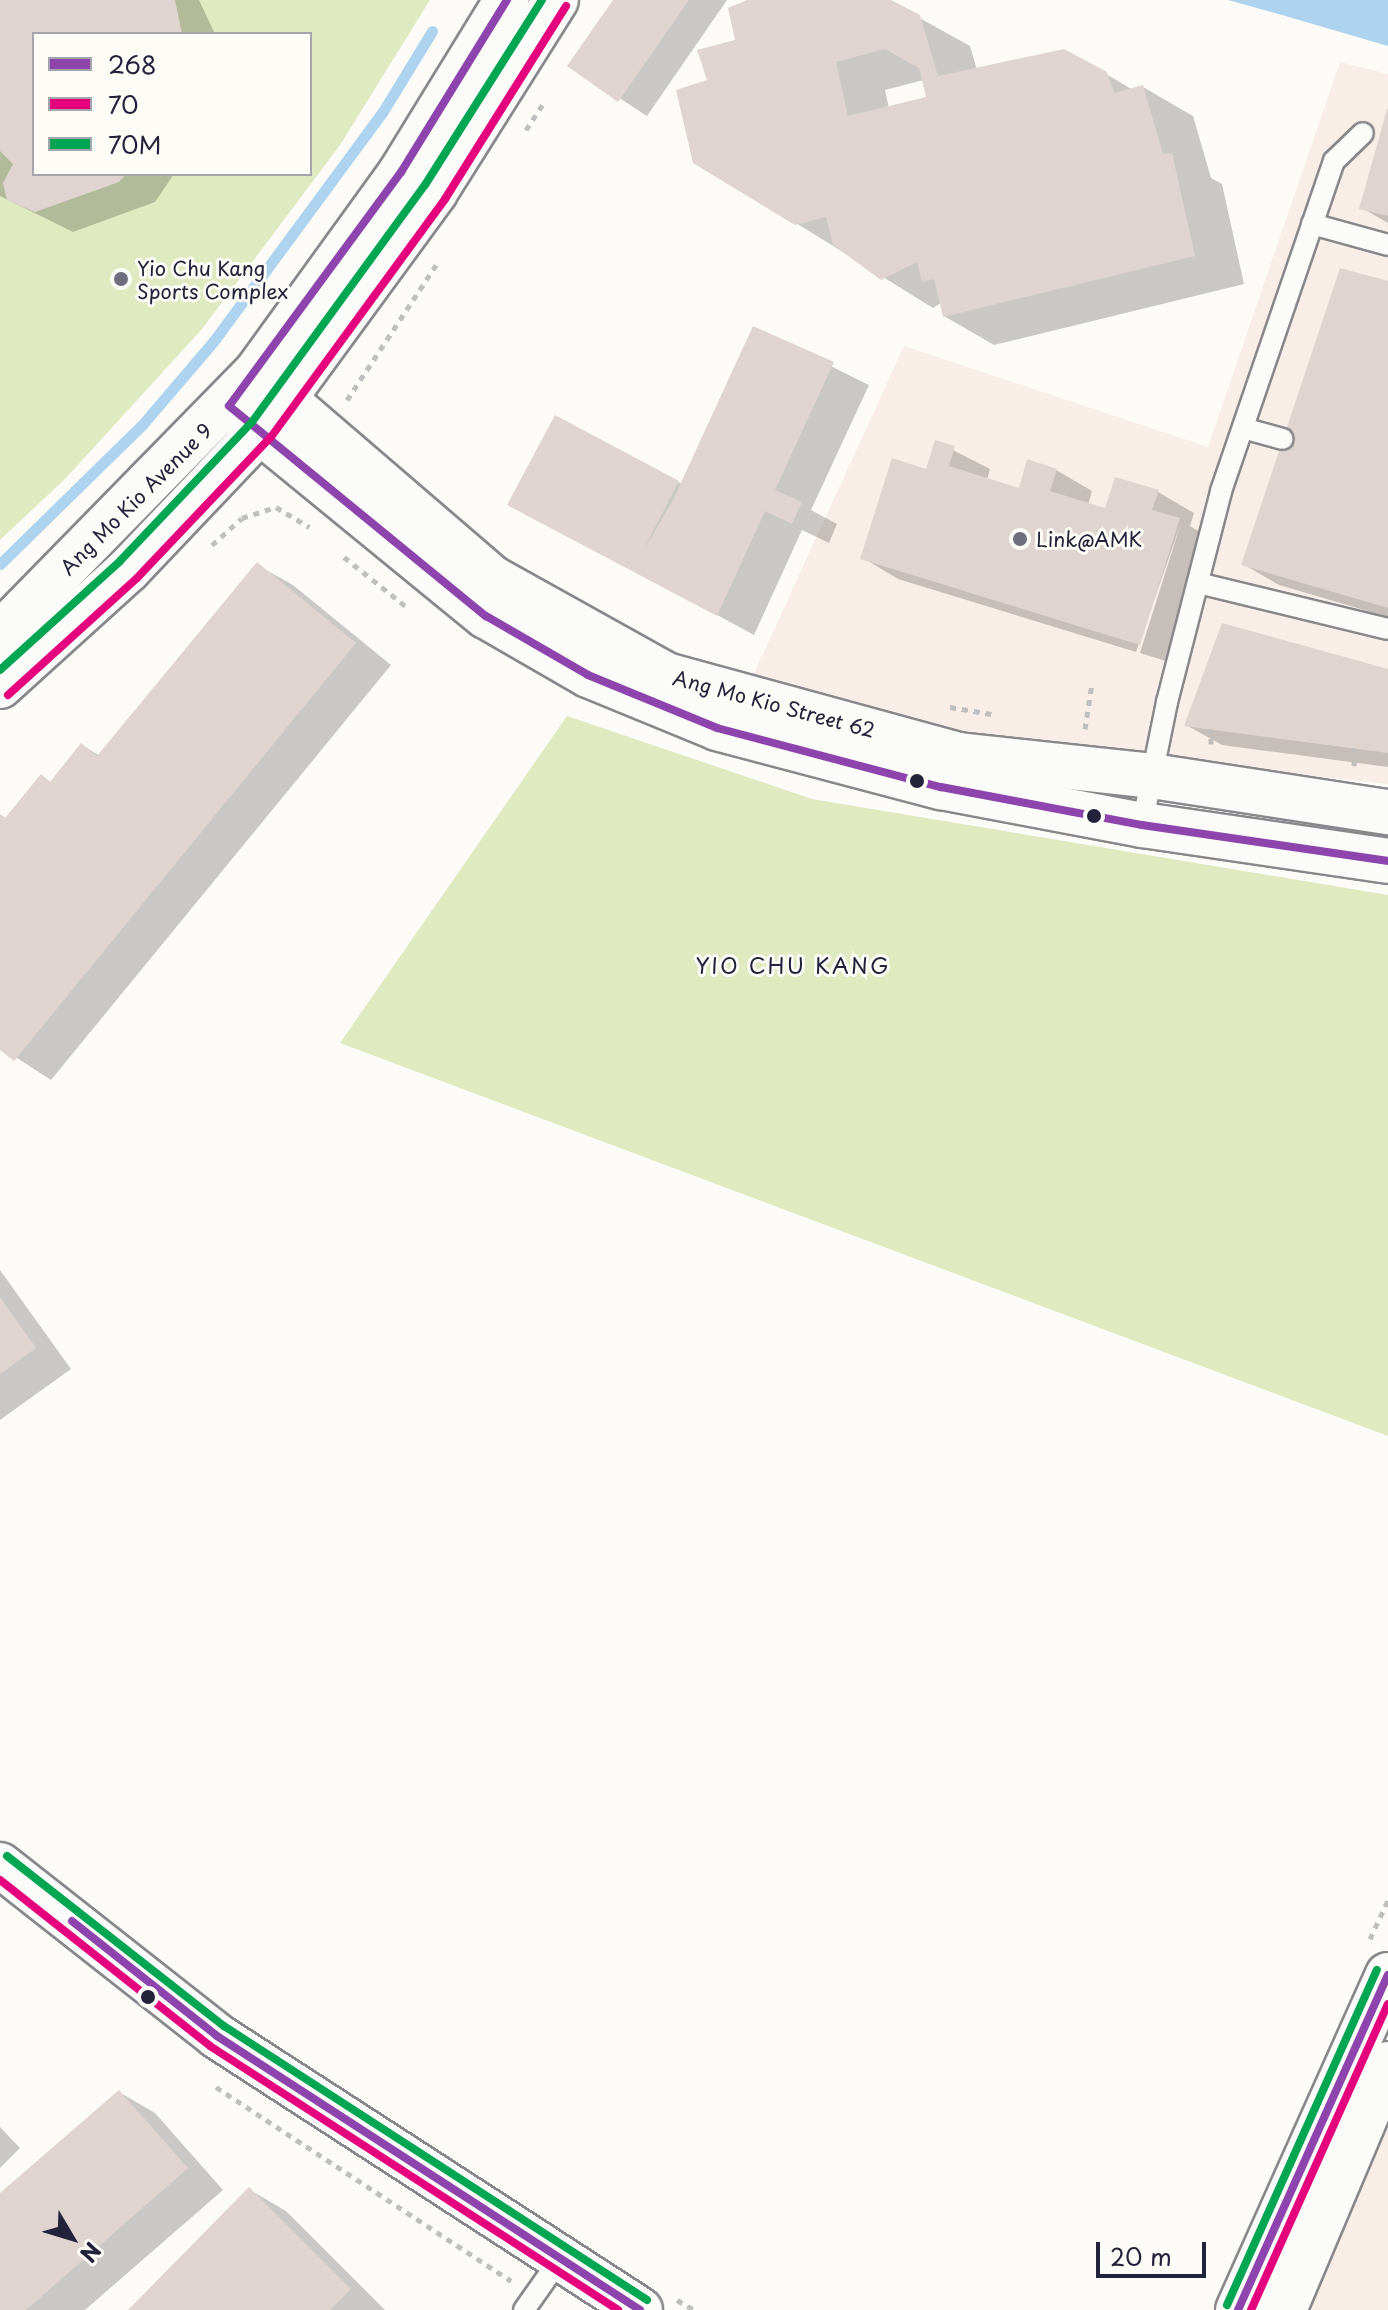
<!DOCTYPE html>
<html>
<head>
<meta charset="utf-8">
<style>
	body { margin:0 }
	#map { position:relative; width:1388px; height:2310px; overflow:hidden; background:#fcfbf8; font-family:"Playpen Sans",sans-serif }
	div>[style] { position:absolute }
	.built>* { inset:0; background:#f8eee7 }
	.green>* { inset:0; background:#dfeac0 }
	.water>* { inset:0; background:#aed3ef }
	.shadow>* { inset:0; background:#0003 }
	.stream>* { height:11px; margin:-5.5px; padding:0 5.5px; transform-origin:5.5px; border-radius:5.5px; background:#aed3ef }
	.building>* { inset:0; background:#dfd4cf }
	.path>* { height:5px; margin-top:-2.5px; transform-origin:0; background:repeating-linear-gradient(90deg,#bfbfc0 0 6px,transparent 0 12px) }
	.roads { filter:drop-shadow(2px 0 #88888c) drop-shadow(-2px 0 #88888c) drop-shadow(0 2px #88888c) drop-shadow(0 -2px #88888c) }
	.lane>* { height:20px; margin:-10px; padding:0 10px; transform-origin:10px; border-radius:10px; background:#fbfbf9 }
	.secondary>* { height:44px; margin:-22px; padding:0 22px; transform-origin:22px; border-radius:22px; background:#fbfbf9 }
	.bus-1>* { height:8px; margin:-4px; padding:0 4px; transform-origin:4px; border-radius:4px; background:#8e44ad }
	.bus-2>* { height:8px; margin:-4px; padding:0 4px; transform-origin:4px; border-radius:4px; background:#e5007d }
	.bus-3>* { height:8px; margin:-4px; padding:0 4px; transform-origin:4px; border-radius:4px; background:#00a651 }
	.dots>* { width:22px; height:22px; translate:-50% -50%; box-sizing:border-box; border:4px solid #fdfcf7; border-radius:50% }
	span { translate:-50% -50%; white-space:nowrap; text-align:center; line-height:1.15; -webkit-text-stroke:6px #fdfcf7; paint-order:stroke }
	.poi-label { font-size:20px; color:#22223b }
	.left { translate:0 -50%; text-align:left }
	.street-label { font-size:20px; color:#22223b }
	.neighbourhood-label { font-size:22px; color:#22223b; letter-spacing:2px }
	.legend { position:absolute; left:32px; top:32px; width:280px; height:144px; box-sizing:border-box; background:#fdfcf7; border:2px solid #a5a5ac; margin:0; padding:10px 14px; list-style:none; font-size:24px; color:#22223b }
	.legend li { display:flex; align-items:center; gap:16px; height:40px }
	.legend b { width:40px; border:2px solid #a5a5ac }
	.north { position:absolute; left:32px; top:2198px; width:80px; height:80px; -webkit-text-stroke:6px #fdfcf7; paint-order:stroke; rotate:128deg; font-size:22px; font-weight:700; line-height:32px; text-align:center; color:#22223b }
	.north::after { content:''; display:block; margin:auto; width:28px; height:36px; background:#22223b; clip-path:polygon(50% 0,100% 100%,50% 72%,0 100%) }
	.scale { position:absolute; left:1096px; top:2242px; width:110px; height:36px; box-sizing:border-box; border:4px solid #22223b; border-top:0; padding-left:10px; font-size:24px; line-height:28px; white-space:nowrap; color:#22223b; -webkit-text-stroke:6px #fdfcf7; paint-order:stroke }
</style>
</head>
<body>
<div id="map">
	<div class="built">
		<i style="clip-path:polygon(1340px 62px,1388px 74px,1388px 784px,959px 738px,751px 680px,904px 346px,1208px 447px)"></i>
		<i style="clip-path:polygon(1388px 2113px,1388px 2310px,1302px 2310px)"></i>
	</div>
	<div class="green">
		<i style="clip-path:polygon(evenodd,0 0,430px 0,340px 145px,202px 329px,66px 478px,0 540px,0 0,34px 34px,310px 34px,310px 174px,34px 174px,34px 34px)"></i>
		<i style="clip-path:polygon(567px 716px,812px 799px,1388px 895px,1388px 1436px,340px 1043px)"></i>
	</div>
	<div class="water">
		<i style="clip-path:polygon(1228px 0,1388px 0,1388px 46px,1275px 13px)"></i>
	</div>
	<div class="shadow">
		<i style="clip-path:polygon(0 0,199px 0,215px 34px,34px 34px,34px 174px,174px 174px,155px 202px,73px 232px,0 196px)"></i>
		<i style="clip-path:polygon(615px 0,727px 0,647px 116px,570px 66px)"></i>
		<i style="clip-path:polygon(evenodd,752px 0,887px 0,970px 46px,977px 70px,1106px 74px,1133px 90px,1143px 87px,1193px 116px,1211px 178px,1222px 184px,1244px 284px,994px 345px,944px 316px,941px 303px,933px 308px,796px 223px,709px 81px,738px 42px,752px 0,924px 80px,928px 98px,889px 108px,885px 90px,924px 80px)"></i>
		<i style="clip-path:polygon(1388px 114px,1388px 223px,1362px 208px)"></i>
		<i style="clip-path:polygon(1388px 284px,1388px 617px,1279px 585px,1243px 564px)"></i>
		<i style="clip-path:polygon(754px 328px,869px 385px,811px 510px,837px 524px,829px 543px,802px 530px,754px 635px,662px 585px,556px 418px,682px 484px)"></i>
		<i style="clip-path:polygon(937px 442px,990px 469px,987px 480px,1020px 490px,1056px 470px,1092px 491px,1088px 505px,1107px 511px,1158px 492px,1194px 513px,1190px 526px,1215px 541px,1176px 664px,1140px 653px,1181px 523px,1136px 652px,898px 579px,863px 558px,928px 471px)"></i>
		<i style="clip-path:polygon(257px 565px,293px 585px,391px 665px,51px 1080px,0 1047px,0 815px,7px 819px,41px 777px,51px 782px,82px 745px,100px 756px)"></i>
		<i style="clip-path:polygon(1388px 671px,1388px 767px,1222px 745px,1186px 725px)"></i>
		<i style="clip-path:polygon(0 1270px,71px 1369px,0 1420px)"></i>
		<i style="clip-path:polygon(119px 2092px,155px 2113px,223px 2190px,85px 2310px,0 2310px,0 2196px)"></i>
		<i style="clip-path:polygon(0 2127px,20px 2148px,0 2168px)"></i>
		<i style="clip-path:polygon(250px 2190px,286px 2211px,385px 2310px,130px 2310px)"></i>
	</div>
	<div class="stream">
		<i style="left:0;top:564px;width:199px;rotate:-44.4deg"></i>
		<i style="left:142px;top:425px;width:109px;rotate:-49.5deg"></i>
		<i style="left:213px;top:342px;width:285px;rotate:-53.6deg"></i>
		<i style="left:382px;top:113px;width:96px;rotate:-58.6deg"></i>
	</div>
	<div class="building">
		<i style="clip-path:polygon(0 0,175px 0,182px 34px,34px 34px,34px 174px,126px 174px,119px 182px,35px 212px,7px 200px,3px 183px,13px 164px,0 151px)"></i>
		<i style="clip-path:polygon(613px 0,689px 0,618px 102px,567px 66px)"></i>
		<i style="clip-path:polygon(evenodd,747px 0,891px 0,920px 15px,938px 76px,1064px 49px,1107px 72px,1114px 93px,1143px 85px,1163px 154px,1172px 153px,1195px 256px,943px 317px,934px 279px,922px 282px,917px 262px,881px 280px,833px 245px,826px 217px,795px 225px,693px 163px,676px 90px,707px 80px,697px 50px,735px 40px,728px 8px,747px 0,885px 49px,919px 68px,926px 97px,848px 116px,836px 62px,885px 49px)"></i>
		<i style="clip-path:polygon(1387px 109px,1388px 109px,1388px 216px,1359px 209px)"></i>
		<i style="clip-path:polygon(1340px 268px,1388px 281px,1388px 608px,1241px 565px)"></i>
		<i style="clip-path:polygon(753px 326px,834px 362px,775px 490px,802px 502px,792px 524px,765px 511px,717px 616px,507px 505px,555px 415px,679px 481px,643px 551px,673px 500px)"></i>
		<i style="clip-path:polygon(935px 440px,955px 446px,949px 466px,1019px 488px,1027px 459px,1057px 469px,1050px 491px,1105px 508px,1115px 477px,1159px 490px,1152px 510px,1180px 518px,1140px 645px,860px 559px,892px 458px,926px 469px)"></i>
		<i style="clip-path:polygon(257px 562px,356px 643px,14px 1061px,0 1050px,0 814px,5px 818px,41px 774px,50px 782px,81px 743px,97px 756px)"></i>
		<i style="clip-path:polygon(1222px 623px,1388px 669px,1388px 753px,1184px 726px)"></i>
		<i style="clip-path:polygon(0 1297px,36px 1348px,0 1374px)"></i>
		<i style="clip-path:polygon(119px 2090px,188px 2168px,26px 2310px,0 2310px,0 2193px)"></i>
		<i style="clip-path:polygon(249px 2187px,351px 2289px,330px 2310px,128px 2310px)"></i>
	</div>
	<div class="path">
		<i style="left:526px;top:130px;width:30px;rotate:-57deg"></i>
		<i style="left:347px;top:400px;width:162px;rotate:-56.6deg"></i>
		<i style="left:212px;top:545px;width:40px;rotate:-42deg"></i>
		<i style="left:242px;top:518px;width:36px;rotate:-18deg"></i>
		<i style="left:276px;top:507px;width:39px;rotate:31deg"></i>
		<i style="left:344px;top:557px;width:82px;rotate:38.6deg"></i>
		<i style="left:950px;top:707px;width:42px;rotate:9.7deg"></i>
		<i style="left:1085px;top:729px;width:47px;rotate:-81.3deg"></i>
		<i style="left:1211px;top:744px;width:15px;rotate:-90deg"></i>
		<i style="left:1354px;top:766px;width:18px;rotate:-87deg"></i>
		<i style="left:1370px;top:1939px;width:43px;rotate:-65.2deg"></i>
		<i style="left:216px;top:2087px;width:353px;rotate:33.3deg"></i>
		<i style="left:677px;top:2300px;width:20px;rotate:30deg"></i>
	</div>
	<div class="roads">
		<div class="lane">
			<i style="left:1312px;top:224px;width:79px;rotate:15.4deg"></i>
			<i style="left:1243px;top:428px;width:41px;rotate:15.4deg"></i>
			<i style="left:1198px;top:583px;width:195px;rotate:13.6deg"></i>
			<i style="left:1142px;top:825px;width:126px;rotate:-78.5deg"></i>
			<i style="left:1167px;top:702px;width:218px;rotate:-75.6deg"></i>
			<i style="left:1221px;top:491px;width:349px;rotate:-71.1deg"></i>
			<i style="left:1334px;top:161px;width:40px;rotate:-44deg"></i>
			<i style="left:524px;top:2310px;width:62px;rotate:-54.8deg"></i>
		</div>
		<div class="secondary">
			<i style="left:255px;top:374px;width:313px;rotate:40.7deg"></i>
			<i style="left:492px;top:578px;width:199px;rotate:29.1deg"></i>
			<i style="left:666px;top:675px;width:304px;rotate:15.3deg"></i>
			<i style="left:959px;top:755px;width:194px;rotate:6.2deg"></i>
			<i style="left:1152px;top:776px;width:239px;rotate:8.7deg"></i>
			<i style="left:229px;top:406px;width:332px;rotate:39.3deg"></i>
			<i style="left:486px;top:616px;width:118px;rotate:30deg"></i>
			<i style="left:588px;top:675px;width:139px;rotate:22.3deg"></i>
			<i style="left:717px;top:728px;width:232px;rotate:14.8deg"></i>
			<i style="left:941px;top:787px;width:205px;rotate:10.7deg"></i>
			<i style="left:1142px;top:825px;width:249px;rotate:8.3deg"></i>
			<i style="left:0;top:634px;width:364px;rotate:-45.6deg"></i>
			<i style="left:255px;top:374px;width:249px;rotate:-54.1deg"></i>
			<i style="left:401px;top:172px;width:202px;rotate:-58.4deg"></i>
			<i style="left:0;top:686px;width:173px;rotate:-42.2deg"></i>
			<i style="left:128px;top:570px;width:193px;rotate:-46.5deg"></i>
			<i style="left:261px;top:430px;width:295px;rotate:-53.8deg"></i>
			<i style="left:435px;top:192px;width:227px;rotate:-57.8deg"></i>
			<i style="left:0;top:1865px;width:276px;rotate:38.2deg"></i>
			<i style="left:217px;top:2036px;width:504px;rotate:32.93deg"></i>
			<i style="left:1238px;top:2310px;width:367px;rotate:-65.9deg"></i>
			<i style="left:1284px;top:2310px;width:267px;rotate:-67.1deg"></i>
		</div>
	</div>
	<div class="bus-1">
		<i style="left:507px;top:0;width:202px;rotate:121.6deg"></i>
		<i style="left:401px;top:172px;width:290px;rotate:126.3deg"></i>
		<i style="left:229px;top:406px;width:332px;rotate:39.3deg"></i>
		<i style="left:486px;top:616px;width:118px;rotate:30deg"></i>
		<i style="left:588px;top:675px;width:139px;rotate:22.3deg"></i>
		<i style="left:717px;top:728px;width:232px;rotate:14.8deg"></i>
		<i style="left:941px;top:787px;width:205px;rotate:10.7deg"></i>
		<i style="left:1142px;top:825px;width:249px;rotate:8.3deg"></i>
		<i style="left:72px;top:1921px;width:185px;rotate:38.4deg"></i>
		<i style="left:217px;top:2036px;width:504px;rotate:32.93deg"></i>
		<i style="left:1238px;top:2310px;width:367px;rotate:-65.9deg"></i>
	</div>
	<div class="bus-2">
		<i style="left:8px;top:695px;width:174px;rotate:-42.2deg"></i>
		<i style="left:137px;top:578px;width:195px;rotate:-46.5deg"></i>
		<i style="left:271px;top:437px;width:295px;rotate:-53.8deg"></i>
		<i style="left:445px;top:199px;width:228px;rotate:-57.9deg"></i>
		<i style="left:0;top:1880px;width:268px;rotate:38.3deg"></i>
		<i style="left:210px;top:2046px;width:486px;rotate:32.9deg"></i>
		<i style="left:1251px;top:2310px;width:335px;rotate:-65.9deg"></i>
	</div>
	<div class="bus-3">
		<i style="left:0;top:670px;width:162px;rotate:-42.2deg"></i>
		<i style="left:120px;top:561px;width:192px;rotate:-46.5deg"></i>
		<i style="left:252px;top:422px;width:293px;rotate:-53.9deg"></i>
		<i style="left:425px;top:185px;width:219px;rotate:-57.7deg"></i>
		<i style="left:7px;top:1856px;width:276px;rotate:38.1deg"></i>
		<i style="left:224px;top:2026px;width:504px;rotate:32.93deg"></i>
		<i style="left:1227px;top:2305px;width:367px;rotate:-65.9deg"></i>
	</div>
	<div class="dots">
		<i style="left:121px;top:279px;background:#6e6e7d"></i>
		<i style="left:1020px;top:539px;background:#6e6e7d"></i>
		<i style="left:917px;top:781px;background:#22223b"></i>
		<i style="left:1094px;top:816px;background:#22223b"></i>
		<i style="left:148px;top:1997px;background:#22223b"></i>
	</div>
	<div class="poi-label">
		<span class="left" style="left:137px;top:280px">Yio Chu Kang<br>Sports Complex</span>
		<span class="left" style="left:1036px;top:539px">Link@AMK</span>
	</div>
	<div class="street-label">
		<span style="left:136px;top:499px;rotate:-45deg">Ang Mo Kio Avenue 9</span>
		<span style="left:774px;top:704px;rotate:15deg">Ang Mo Kio Street 62</span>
	</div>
	<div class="neighbourhood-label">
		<span style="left:793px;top:965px">YIO CHU KANG</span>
	</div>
	<ul class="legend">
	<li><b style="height:10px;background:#8e44ad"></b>268</li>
	<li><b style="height:10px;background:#e5007d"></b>70</li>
	<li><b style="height:10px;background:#00a651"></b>70M</li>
	</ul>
	<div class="north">N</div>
	<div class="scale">20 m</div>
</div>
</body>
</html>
